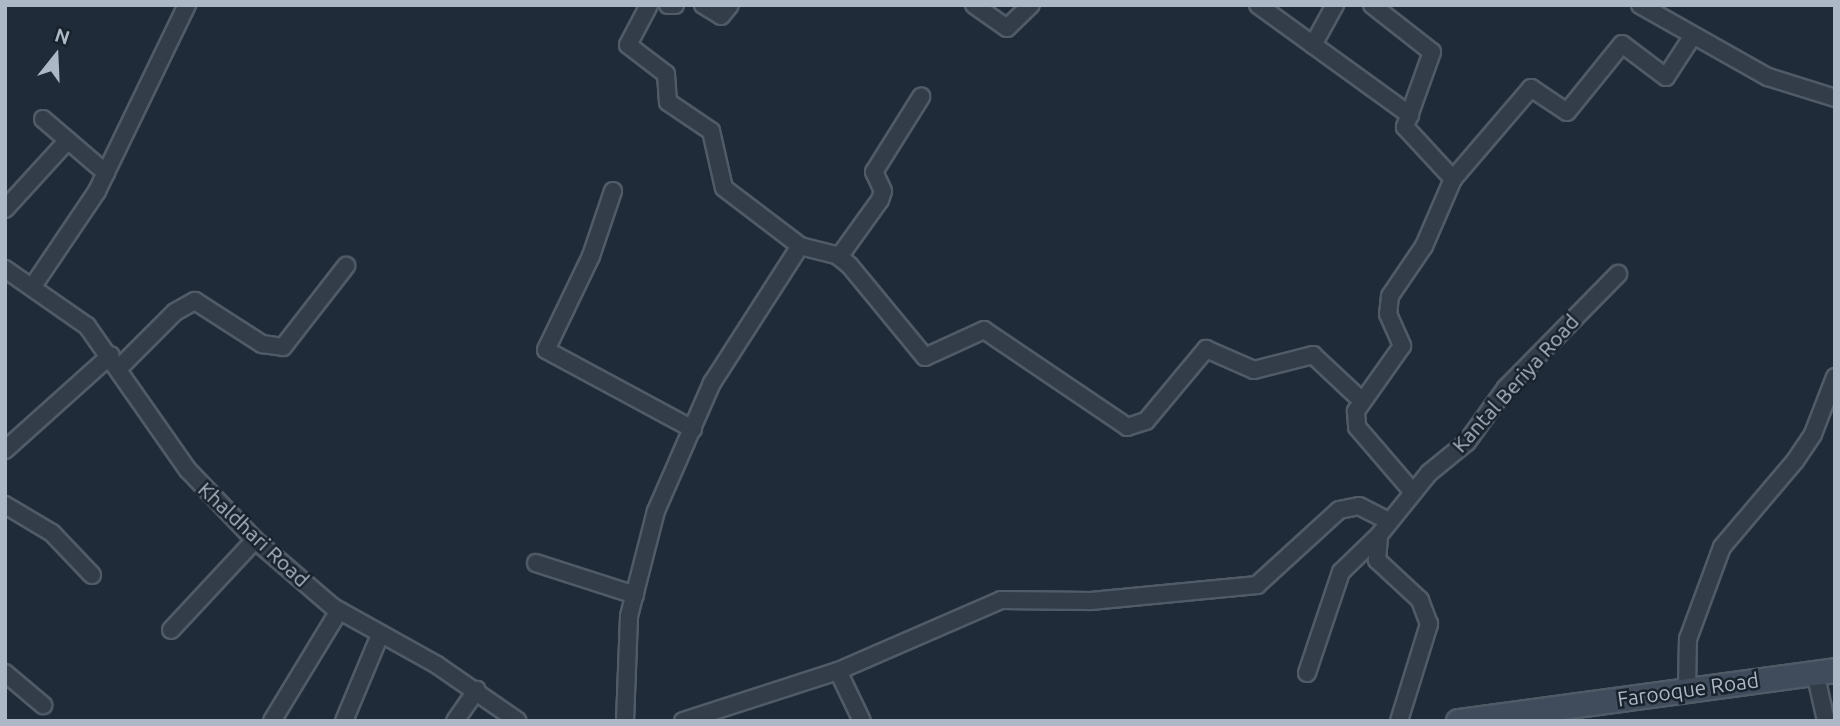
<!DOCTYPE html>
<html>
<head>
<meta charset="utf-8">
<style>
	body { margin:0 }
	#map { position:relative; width:1840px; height:726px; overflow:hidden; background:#1f2b39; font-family:Ubuntu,sans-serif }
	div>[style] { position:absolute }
	.roads { filter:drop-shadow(2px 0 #505b67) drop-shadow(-2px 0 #505b67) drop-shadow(0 2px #505b67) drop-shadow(0 -2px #505b67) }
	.street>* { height:16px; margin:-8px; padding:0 8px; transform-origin:8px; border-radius:8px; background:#323d49 }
	.secondary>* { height:23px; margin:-11.5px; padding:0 11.5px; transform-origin:11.5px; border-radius:11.5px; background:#404c5c }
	span { translate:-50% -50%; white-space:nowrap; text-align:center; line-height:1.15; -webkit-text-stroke:5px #18222d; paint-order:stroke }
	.street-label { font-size:21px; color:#adb8c6 }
	.frame { position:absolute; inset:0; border:7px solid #adb8c6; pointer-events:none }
	.north { position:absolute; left:21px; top:21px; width:70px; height:70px; -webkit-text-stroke:5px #18222d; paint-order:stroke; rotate:18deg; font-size:19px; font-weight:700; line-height:28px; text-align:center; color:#adb8c6 }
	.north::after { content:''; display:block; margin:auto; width:24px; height:32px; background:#adb8c6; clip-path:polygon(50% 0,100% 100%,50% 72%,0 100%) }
</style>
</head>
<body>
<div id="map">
	<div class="roads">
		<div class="street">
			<i style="left:649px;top:5px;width:45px;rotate:117.7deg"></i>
			<i style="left:628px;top:45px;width:48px;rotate:37.3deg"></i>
			<i style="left:666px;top:74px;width:28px;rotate:86deg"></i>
			<i style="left:668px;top:102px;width:52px;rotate:34deg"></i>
			<i style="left:711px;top:131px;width:58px;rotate:77.2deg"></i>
			<i style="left:724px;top:188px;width:96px;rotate:37.3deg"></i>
			<i style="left:800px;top:246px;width:38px;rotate:14deg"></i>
			<i style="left:837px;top:255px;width:17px;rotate:40deg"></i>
			<i style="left:850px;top:266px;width:118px;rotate:50.5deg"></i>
			<i style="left:925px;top:357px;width:65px;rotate:-24.6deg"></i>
			<i style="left:984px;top:330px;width:173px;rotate:34.1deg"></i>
			<i style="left:1127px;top:427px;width:20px;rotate:-18deg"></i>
			<i style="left:1146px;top:421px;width:94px;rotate:-50.2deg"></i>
			<i style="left:1206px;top:349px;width:52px;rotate:23.6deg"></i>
			<i style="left:1254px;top:370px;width:61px;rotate:-14.3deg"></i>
			<i style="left:1313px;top:355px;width:66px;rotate:43.2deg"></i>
			<i style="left:668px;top:5px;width:7px"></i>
			<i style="left:703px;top:5px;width:21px;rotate:31deg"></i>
			<i style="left:721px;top:16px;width:14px;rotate:-51deg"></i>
			<i style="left:974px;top:5px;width:40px;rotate:34.9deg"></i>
			<i style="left:1007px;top:28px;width:33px;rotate:-44deg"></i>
			<i style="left:1258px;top:5px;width:188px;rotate:35.9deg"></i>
			<i style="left:1372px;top:5px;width:76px;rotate:38.1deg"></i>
			<i style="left:1432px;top:52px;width:80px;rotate:109.8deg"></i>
			<i style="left:1405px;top:127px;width:71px;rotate:47.3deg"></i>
			<i style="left:1453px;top:179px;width:73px;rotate:113.4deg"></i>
			<i style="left:1424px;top:246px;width:60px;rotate:124.2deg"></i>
			<i style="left:1390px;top:296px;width:18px;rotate:96deg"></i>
			<i style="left:1388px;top:314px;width:35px;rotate:66deg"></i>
			<i style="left:1402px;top:346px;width:80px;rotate:125.3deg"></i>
			<i style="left:1356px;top:411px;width:16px;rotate:86deg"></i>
			<i style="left:1357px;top:427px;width:86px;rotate:49.3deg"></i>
			<i style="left:1640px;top:5px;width:147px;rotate:29.4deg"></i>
			<i style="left:1768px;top:77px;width:70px;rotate:17.4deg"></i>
			<i style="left:1313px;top:45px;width:46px;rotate:-61.2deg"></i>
			<i style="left:43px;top:119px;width:83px;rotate:40.6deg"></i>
			<i style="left:1453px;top:179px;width:120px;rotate:-49.4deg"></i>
			<i style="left:1531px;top:88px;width:43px;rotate:33.7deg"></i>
			<i style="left:1567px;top:112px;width:87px;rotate:-51deg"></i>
			<i style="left:1622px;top:44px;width:55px;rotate:36.9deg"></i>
			<i style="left:1666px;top:77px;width:48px;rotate:-57deg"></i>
			<i style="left:613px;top:191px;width:69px;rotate:108.7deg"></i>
			<i style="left:591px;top:256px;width:104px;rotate:115.6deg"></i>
			<i style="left:546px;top:350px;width:167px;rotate:28.3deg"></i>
			<i style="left:5px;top:209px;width:93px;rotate:-47.6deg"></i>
			<i style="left:839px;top:257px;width:70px;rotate:-54.3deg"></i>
			<i style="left:880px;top:200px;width:9px;rotate:-72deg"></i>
			<i style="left:883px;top:191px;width:21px;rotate:-115deg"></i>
			<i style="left:874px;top:172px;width:89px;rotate:-57.9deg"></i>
			<i style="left:5px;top:269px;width:100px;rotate:34.8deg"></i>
			<i style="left:87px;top:326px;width:176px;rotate:55deg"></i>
			<i style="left:188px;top:470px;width:97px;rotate:46.3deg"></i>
			<i style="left:255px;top:540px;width:103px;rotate:40.7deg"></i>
			<i style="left:333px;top:607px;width:119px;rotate:29.1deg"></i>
			<i style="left:437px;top:665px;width:98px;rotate:34.7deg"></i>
			<i style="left:33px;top:286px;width:115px;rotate:-56deg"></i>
			<i style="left:97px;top:191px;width:207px;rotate:-64.2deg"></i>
			<i style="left:119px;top:368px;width:79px;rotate:-45deg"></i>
			<i style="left:175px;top:312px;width:23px;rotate:-29deg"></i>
			<i style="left:195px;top:301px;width:80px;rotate:32.7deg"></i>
			<i style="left:262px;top:344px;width:21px;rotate:8deg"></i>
			<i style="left:283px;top:347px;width:103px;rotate:-52.1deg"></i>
			<i style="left:5px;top:450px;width:142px;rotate:-41.9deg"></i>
			<i style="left:5px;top:505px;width:55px;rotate:30.8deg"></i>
			<i style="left:52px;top:533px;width:58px;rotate:46.4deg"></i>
			<i style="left:536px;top:563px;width:104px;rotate:17.9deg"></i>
			<i style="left:171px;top:630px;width:123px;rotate:-47deg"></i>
			<i style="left:838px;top:671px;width:178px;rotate:-23.5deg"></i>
			<i style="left:1001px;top:600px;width:90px;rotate:0.6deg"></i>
			<i style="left:1091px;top:601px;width:167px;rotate:-5.5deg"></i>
			<i style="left:1257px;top:585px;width:111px;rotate:-42.4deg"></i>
			<i style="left:1339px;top:510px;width:20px;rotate:-11deg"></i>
			<i style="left:1359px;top:506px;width:33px;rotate:27deg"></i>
			<i style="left:1815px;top:672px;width:50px;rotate:77.3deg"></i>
			<i style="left:5px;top:673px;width:50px;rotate:40.1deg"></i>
			<i style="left:1307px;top:673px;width:107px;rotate:-71.4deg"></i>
			<i style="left:1341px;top:572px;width:50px;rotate:-44.2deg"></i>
			<i style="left:1687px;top:689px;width:50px;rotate:-88.9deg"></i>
			<i style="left:1688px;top:639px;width:98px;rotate:-69.7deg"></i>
			<i style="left:1722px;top:547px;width:113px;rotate:-49.7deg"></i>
			<i style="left:1795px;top:461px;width:32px;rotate:-56deg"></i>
			<i style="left:1813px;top:434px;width:61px;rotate:-68.9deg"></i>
			<i style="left:272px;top:721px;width:129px;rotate:-58.7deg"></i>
			<i style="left:344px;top:721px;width:93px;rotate:-67.3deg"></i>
			<i style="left:455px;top:721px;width:38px;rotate:-55deg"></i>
			<i style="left:625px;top:721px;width:105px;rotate:-87.8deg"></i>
			<i style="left:629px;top:616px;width:108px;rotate:-75.6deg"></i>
			<i style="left:656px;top:511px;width:140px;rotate:-66.4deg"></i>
			<i style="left:712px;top:383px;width:163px;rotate:-57.3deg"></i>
			<i style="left:683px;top:721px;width:163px;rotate:-17.9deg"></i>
			<i style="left:838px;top:671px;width:55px;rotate:64.4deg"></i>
			<i style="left:1399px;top:721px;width:102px;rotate:-72.8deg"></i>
			<i style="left:1429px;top:624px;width:26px;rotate:-111deg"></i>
			<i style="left:1420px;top:600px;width:59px;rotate:-137.1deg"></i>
			<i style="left:1377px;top:560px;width:25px;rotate:-85deg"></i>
			<i style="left:1379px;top:535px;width:80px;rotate:-51.1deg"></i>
			<i style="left:1429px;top:473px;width:49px;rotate:-39.2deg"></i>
			<i style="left:1467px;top:442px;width:67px;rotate:-54.2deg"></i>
			<i style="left:1506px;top:388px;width:160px;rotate:-45.5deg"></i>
		</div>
		<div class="secondary">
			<i style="left:1458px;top:721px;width:380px;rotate:-7.7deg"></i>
		</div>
	</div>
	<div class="street-label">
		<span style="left:1515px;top:383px;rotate:-48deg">Kantal Beriya Road</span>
		<span style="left:254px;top:534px;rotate:43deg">Khaldhari Road</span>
		<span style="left:1688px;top:689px;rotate:-8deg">Farooque Road</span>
	</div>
	<div class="frame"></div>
	<div class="north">N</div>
</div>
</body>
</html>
